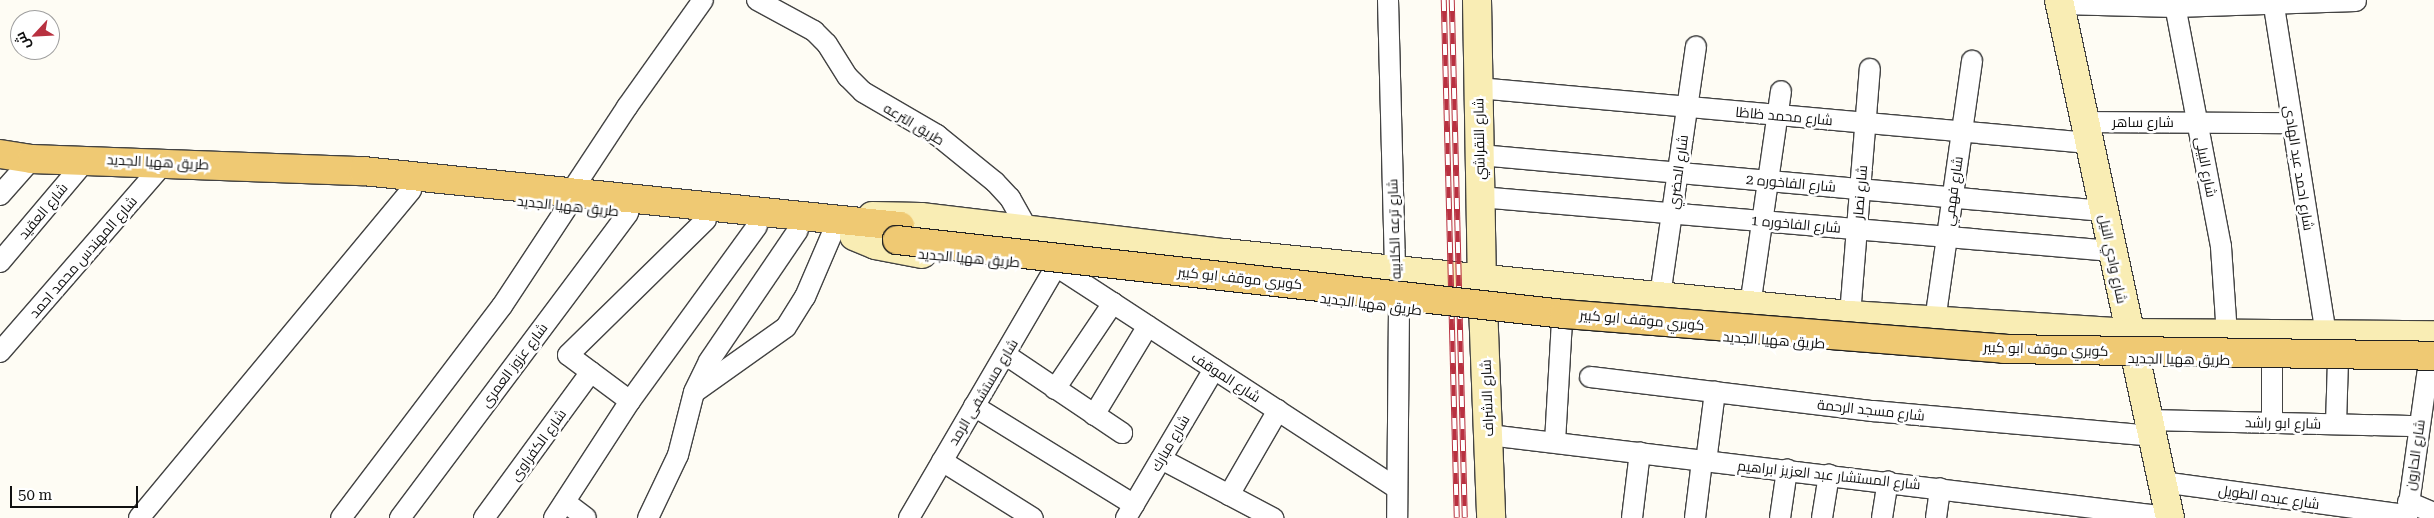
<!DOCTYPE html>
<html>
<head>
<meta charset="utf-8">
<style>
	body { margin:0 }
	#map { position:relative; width:2434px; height:518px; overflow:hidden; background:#fefcf4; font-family:"Roboto Serif",Cairo,serif }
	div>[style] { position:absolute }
	.roads { filter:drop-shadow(1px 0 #434343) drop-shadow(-1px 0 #434343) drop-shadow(0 1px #434343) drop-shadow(0 -1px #434343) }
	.street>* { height:20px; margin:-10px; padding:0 10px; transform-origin:10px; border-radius:10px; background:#fff }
	.secondary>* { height:28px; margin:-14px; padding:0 14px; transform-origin:14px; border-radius:14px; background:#f9edb4 }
	.primary>* { height:28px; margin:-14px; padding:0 14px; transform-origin:14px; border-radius:14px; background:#efc973 }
	.rail>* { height:5.5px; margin-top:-2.75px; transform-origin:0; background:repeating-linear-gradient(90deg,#fff 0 11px,#b83140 0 22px); box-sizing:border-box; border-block:1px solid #b83140 }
	.bridges { filter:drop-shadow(1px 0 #212121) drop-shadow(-1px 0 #212121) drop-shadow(0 1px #212121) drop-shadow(0 -1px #212121) }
	.primary-bridge>* { height:28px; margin:-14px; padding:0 14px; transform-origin:14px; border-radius:14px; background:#efc973 }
	span { translate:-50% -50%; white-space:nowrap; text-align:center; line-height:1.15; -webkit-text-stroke:5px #fff; paint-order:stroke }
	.street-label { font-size:14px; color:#101010 }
	.north { position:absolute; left:10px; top:10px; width:50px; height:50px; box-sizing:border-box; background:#fff; border:1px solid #9f9f9f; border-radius:50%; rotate:245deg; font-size:14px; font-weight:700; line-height:20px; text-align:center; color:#101010 }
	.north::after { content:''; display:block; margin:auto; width:18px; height:22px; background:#b83140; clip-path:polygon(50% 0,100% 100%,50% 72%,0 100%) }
	.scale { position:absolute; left:10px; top:486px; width:128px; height:22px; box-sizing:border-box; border:2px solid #101010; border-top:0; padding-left:6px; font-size:15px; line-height:18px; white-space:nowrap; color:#101010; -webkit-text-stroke:4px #fff; paint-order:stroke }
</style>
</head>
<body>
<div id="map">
	<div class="roads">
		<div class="street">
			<i style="left:757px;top:0;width:65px;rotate:28.5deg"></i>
			<i style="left:814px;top:31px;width:18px;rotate:45deg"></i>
			<i style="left:827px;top:44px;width:39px;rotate:58deg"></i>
			<i style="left:848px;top:77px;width:21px;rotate:45deg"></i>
			<i style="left:863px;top:92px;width:86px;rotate:30.2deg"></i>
			<i style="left:937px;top:135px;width:75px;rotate:39deg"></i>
			<i style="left:995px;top:182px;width:22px;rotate:47deg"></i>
			<i style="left:1010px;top:198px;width:47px;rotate:60.7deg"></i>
			<i style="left:1033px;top:239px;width:35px;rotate:50deg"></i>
			<i style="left:1056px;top:266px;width:407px;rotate:33.1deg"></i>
			<i style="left:1388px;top:0;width:270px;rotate:88.5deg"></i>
			<i style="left:1395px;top:270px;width:37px;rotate:84deg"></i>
			<i style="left:1399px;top:307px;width:211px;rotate:90.5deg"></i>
			<i style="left:2174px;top:0;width:251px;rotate:79.2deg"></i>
			<i style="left:2221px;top:247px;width:87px;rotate:86.1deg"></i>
			<i style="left:2273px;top:0;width:340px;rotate:81deg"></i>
			<i style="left:2060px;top:4px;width:115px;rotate:1.5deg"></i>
			<i style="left:2175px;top:7px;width:181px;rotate:-1.9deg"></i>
			<i style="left:1478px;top:88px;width:613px;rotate:5.14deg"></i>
			<i style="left:2084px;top:122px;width:208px;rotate:0.3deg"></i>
			<i style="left:1480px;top:155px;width:626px;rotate:5.14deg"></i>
			<i style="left:571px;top:192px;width:102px;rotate:-56.6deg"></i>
			<i style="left:627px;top:107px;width:131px;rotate:-54.6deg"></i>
			<i style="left:0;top:195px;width:48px;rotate:-48.4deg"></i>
			<i style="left:1480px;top:197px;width:634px;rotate:4.88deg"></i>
			<i style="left:0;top:262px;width:135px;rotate:-49.8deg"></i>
			<i style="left:1660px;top:296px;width:252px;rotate:-81.8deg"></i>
			<i style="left:1750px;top:306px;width:217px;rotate:-81.8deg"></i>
			<i style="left:1850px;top:315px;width:247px;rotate:-85.4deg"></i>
			<i style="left:1935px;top:321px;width:263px;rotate:-81.9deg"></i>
			<i style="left:0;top:352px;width:252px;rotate:-49deg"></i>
			<i style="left:1006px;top:355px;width:140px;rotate:33.9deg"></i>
			<i style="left:1590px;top:377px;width:285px;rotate:6.9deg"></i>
			<i style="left:1873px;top:411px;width:280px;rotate:5.1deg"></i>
			<i style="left:1055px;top:389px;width:104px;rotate:-56deg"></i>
			<i style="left:696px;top:391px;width:110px;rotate:-35.4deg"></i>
			<i style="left:786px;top:327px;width:36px;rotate:-58deg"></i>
			<i style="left:805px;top:297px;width:69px;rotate:-66.8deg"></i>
			<i style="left:630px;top:401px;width:77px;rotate:-143.4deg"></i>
			<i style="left:568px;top:355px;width:193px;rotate:-44.4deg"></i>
			<i style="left:974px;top:406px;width:188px;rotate:31.7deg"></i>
			<i style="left:1094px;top:415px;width:104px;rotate:-58.8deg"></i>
			<i style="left:2148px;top:420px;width:271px;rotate:1.3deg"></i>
			<i style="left:2272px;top:423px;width:63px;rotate:-90deg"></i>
			<i style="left:2336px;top:424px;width:63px;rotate:-88.2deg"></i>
			<i style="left:1489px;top:435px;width:685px;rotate:6.88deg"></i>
			<i style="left:1555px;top:442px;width:121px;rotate:-86.7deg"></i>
			<i style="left:1161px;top:459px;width:127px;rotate:27.8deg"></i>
			<i style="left:942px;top:461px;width:107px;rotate:32.1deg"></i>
			<i style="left:1706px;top:462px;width:71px;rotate:-82.7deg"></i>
			<i style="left:2162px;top:482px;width:247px;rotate:7.7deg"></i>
			<i style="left:1229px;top:495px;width:98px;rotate:-60deg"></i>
			<i style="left:565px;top:502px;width:26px;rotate:37deg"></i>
			<i style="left:2408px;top:502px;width:28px;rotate:23deg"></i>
			<i style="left:139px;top:518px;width:426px;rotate:-50.3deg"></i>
			<i style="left:341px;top:518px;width:266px;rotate:-52.8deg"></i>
			<i style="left:502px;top:306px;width:120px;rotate:-56.6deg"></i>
			<i style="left:400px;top:518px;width:381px;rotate:-53.2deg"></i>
			<i style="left:484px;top:518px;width:181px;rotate:-53.8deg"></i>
			<i style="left:554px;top:518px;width:140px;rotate:-57deg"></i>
			<i style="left:630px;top:401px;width:216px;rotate:-54deg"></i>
			<i style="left:648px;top:518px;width:70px;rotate:-64.5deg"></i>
			<i style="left:678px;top:455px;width:65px;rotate:-75.7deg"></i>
			<i style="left:694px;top:392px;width:34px;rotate:-64deg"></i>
			<i style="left:709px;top:361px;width:158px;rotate:-55.8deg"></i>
			<i style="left:909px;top:518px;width:292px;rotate:-59.7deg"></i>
			<i style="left:1126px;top:518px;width:173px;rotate:-59.4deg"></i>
			<i style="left:1632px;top:518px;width:66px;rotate:-83.1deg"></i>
			<i style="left:1695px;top:518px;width:57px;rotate:-83deg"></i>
			<i style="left:1780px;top:518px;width:49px;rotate:-81.7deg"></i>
			<i style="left:1822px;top:518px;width:44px;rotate:-80.8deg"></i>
			<i style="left:1882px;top:518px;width:37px;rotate:-81deg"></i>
			<i style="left:1936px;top:518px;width:30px;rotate:-82deg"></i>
			<i style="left:2407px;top:518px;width:158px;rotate:-82deg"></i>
		</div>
		<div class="secondary">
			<i style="left:1477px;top:0;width:279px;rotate:89deg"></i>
			<i style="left:1482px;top:279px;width:239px;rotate:87.8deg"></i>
			<i style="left:2059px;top:0;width:530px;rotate:77.91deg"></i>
			<i style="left:872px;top:216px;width:49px;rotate:1.2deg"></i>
			<i style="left:921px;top:217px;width:305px;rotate:6.8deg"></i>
			<i style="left:1224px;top:253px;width:629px;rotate:5.66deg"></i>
			<i style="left:1850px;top:315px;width:280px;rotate:3.7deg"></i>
			<i style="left:2129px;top:333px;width:305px;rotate:0.4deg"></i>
			<i style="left:854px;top:236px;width:23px;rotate:23deg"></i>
			<i style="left:875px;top:245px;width:48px;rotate:10.8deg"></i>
		</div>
		<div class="primary">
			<i style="left:0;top:154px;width:32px;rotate:9deg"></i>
			<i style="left:32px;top:159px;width:331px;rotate:2.1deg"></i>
			<i style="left:363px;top:171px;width:540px;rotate:5.85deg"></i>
		</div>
	</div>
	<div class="rail">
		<i style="left:1444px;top:0;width:518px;rotate:88.56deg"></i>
		<i style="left:1452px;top:0;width:518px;rotate:88.56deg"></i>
	</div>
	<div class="bridges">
		<div class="primary-bridge">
			<i style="left:897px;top:240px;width:671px;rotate:6.33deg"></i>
			<i style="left:1564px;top:314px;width:441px;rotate:4.5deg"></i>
			<i style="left:2004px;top:349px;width:430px;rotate:0.9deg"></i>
		</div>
	</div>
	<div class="street-label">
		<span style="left:1784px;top:116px;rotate:5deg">شارع محمد ظاظا</span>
		<span style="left:2143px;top:122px">شارع ساهر</span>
		<span style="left:914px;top:124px;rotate:31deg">طريق الترعه</span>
		<span style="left:1479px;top:139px;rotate:-91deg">شارع النقراشي</span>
		<span style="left:158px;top:162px;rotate:3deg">طريق ههيا الجديد</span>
		<span style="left:2206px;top:167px;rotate:79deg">شارع البيلى</span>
		<span style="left:2299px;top:168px;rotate:81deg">شارع احمد عبد الهادى</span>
		<span style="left:1678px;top:172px;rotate:-82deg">شارع الحضري</span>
		<span style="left:1791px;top:183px;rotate:5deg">شارع الفاخوره 2</span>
		<span style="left:1953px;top:191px;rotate:-82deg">شارع فهمي</span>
		<span style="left:1860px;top:192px;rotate:-85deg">شارع نصار</span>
		<span style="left:568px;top:206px;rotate:6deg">طريق ههيا الجديد</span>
		<span style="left:43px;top:211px;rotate:-50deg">شارع العقيد</span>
		<span style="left:1796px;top:224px;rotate:5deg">شارع الفاخوره 1</span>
		<span style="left:1394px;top:229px;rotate:-92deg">شارع ترعه الكلابيه</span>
		<span style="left:83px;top:257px;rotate:-49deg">شارع المهندس محمد احمد</span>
		<span style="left:969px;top:258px;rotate:5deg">طريق ههيا الجديد</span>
		<span style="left:2113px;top:259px;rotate:78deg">شارع وادي النيل</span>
		<span style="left:1240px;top:278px;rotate:6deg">كوبري موقف ابو كبير</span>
		<span style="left:1371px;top:304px;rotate:7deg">طريق ههيا الجديد</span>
		<span style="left:1642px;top:320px;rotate:5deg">كوبري موقف ابو كبير</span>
		<span style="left:1774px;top:340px;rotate:4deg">طريق ههيا الجديد</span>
		<span style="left:2046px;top:349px;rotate:2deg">كوبري موقف ابو كبير</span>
		<span style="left:2179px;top:359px;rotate:1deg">طريق ههيا الجديد</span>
		<span style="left:514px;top:365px;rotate:-53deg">شارع عزوز العمرى</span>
		<span style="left:1226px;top:377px;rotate:33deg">شارع الموقف</span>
		<span style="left:983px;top:392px;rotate:-59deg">شارع مستشفى الرمد</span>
		<span style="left:1487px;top:398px;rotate:-92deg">شارع الاشراف</span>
		<span style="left:1871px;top:410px;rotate:6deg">شارع مسجد الرحمة</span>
		<span style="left:2283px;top:423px;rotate:1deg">شارع ابو راشد</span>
		<span style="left:1170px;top:443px;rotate:-60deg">شارع مبارك</span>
		<span style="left:538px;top:445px;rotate:-54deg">شارع الكفراوى</span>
		<span style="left:2415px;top:455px;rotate:-82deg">شارع الحارون</span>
		<span style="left:1829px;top:475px;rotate:6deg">شارع المستشار عبد العزيز ابراهيم</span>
		<span style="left:2269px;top:497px;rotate:8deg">شارع عبده الطويل</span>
	</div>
	<div class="north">ش</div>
	<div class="scale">50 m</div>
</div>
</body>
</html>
